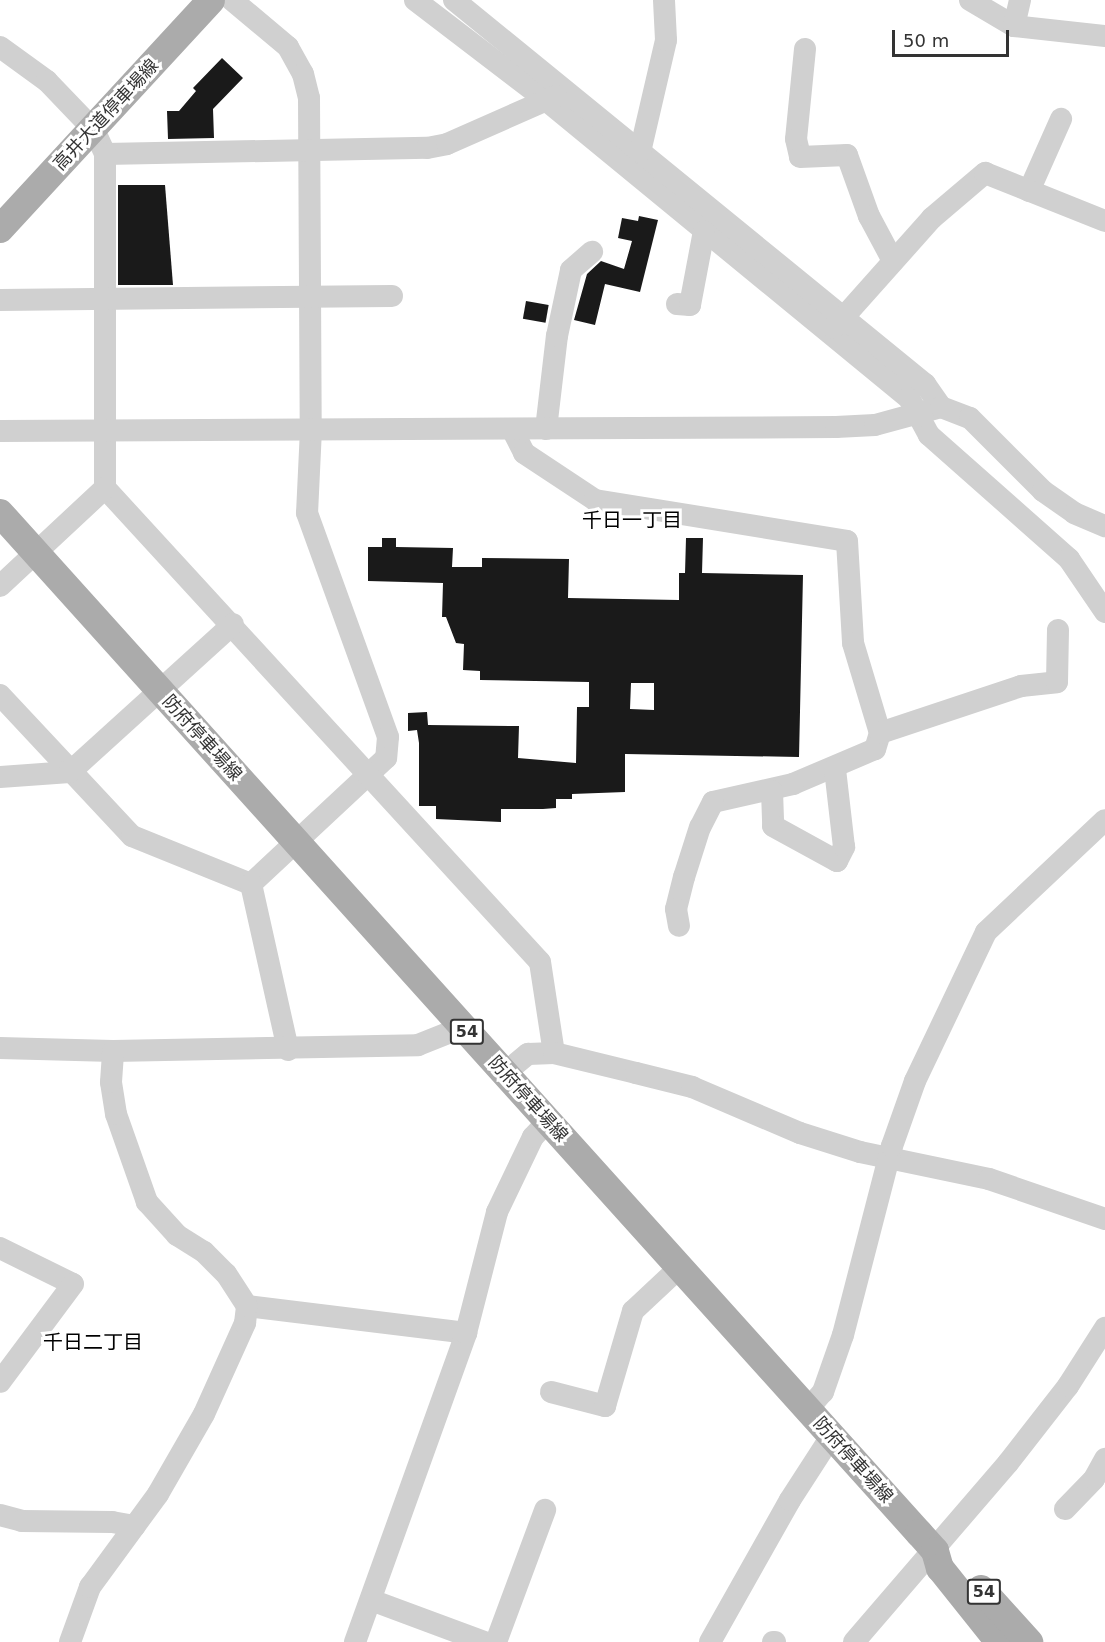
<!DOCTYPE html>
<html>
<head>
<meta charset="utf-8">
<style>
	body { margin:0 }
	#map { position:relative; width:1105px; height:1642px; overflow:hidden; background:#fff; font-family:"DejaVu Sans","Noto Sans JP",sans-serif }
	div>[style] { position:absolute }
	.building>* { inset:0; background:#1a1a1a; transform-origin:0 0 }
	.minor>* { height:22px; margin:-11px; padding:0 11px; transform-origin:11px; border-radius:11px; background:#d0d0d0 }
	.major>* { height:28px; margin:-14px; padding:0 14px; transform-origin:14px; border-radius:14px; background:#ababab }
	span { translate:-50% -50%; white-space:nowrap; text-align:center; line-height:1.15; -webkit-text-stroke:6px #fff; paint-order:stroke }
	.shield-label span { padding:2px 4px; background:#fff; border:2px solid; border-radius:4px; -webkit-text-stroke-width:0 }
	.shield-label { font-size:16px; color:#333; font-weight:700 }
	.street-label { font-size:18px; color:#333 }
	.neighbourhood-label { font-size:20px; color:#000 }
	.scale { position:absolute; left:892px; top:30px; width:117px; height:27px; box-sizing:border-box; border:3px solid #333; border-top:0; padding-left:8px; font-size:18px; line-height:21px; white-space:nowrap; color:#333; -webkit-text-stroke:4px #fff; paint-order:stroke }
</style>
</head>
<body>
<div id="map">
	<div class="building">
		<i style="clip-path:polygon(222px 58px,243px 78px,213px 109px,214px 138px,168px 139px,167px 111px,179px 111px,196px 91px,193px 88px)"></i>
		<i style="clip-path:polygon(118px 185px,165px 185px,173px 285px,118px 285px)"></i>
		<i style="clip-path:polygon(639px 216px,658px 220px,640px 292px,605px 284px,595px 325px,574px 320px,587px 274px,601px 261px,624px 269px,632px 241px,618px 238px,622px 218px,638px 221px)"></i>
		<i style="left:526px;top:301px;width:23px;height:18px;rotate:10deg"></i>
		<i style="clip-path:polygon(evenodd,382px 538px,396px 538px,396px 547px,453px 548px,452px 567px,482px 567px,482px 558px,569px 559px,568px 598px,679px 600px,679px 573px,685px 573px,686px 538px,703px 538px,702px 573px,803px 575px,799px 757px,625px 754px,625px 792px,572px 794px,572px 799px,556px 799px,556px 808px,543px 809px,501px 809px,501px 822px,436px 819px,436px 806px,419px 806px,419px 743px,417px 730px,408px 731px,408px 713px,427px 712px,428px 725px,519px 726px,518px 758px,576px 763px,577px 707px,589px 707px,589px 682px,480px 680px,480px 671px,463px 670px,464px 644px,456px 643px,446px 617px,442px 617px,443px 583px,368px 581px,368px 547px,382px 547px,382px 538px,631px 683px,654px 683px,654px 710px,630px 709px,631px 683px)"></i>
	</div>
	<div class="minor">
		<i style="left:232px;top:0;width:73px;rotate:40deg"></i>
		<i style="left:288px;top:47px;width:31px;rotate:61deg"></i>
		<i style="left:303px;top:74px;width:25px;rotate:76deg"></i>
		<i style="left:309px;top:98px;width:331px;rotate:89.7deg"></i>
		<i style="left:311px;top:429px;width:84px;rotate:92.7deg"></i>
		<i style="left:307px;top:513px;width:238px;rotate:70.1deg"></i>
		<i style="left:388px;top:737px;width:21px;rotate:95deg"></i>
		<i style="left:386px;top:758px;width:185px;rotate:137deg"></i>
		<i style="left:415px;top:0;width:166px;rotate:37.4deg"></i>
		<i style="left:547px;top:101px;width:468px;rotate:39.4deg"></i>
		<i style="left:909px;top:398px;width:42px;rotate:61.6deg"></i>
		<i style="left:929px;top:435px;width:187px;rotate:41.5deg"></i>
		<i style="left:1069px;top:559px;width:64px;rotate:55.8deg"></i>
		<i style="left:454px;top:0;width:608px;rotate:39.19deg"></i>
		<i style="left:925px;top:384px;width:28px;rotate:55deg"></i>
		<i style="left:970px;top:0;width:51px;rotate:30.6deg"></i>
		<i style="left:1014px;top:26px;width:92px;rotate:6.3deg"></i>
		<i style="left:1014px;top:26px;width:27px;rotate:-77deg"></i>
		<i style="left:0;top:47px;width:58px;rotate:35.9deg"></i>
		<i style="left:47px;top:81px;width:68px;rotate:46.2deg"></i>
		<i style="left:94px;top:130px;width:26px;rotate:65deg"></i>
		<i style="left:105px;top:154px;width:322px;rotate:-1.1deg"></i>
		<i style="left:427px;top:148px;width:20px;rotate:-11deg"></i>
		<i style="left:447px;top:144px;width:119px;rotate:-23.8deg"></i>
		<i style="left:805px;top:49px;width:90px;rotate:95.7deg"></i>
		<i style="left:796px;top:139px;width:18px;rotate:77deg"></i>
		<i style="left:800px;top:157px;width:47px;rotate:-2.4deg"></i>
		<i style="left:847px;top:155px;width:65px;rotate:70.2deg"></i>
		<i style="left:869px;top:216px;width:51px;rotate:61.9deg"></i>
		<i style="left:640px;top:152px;width:115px;rotate:-76.9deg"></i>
		<i style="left:666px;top:40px;width:40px;rotate:-92.9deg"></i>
		<i style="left:105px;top:154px;width:334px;rotate:90deg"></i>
		<i style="left:105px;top:488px;width:643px;rotate:47.46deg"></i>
		<i style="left:540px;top:962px;width:92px;rotate:81.3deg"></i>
		<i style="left:1029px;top:191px;width:79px;rotate:-66deg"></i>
		<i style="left:0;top:300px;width:392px;rotate:-0.6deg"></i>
		<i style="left:677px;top:304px;width:13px;rotate:4deg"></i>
		<i style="left:690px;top:305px;width:75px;rotate:-79.3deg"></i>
		<i style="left:834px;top:328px;width:147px;rotate:-48.3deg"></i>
		<i style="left:932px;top:218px;width:70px;rotate:-40.3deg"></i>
		<i style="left:985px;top:173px;width:129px;rotate:21.8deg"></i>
		<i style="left:512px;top:429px;width:27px;rotate:63deg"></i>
		<i style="left:524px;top:453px;width:85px;rotate:33.5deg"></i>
		<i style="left:595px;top:500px;width:255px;rotate:9.2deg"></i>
		<i style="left:847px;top:541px;width:102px;rotate:86.6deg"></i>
		<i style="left:853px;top:643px;width:94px;rotate:73.3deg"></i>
		<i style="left:880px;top:733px;width:17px;rotate:107deg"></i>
		<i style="left:875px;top:749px;width:89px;rotate:156.9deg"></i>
		<i style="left:793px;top:784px;width:82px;rotate:167.3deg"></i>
		<i style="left:713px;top:802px;width:28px;rotate:117deg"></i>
		<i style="left:700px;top:827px;width:52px;rotate:107.7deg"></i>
		<i style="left:684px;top:877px;width:33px;rotate:104deg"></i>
		<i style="left:676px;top:909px;width:17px;rotate:80deg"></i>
		<i style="left:546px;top:429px;width:94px;rotate:-83.3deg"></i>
		<i style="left:557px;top:336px;width:67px;rotate:-78deg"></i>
		<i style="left:571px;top:270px;width:28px;rotate:-41deg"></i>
		<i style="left:0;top:431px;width:836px;rotate:-0.27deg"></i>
		<i style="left:836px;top:427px;width:39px;rotate:-3deg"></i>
		<i style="left:875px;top:425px;width:68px;rotate:-15.3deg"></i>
		<i style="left:941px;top:407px;width:31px;rotate:21deg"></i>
		<i style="left:970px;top:418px;width:103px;rotate:45deg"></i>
		<i style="left:1043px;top:491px;width:38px;rotate:35deg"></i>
		<i style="left:1074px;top:513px;width:34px;rotate:23deg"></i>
		<i style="left:0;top:586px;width:144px;rotate:-43deg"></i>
		<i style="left:0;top:695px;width:193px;rotate:46.9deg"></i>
		<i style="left:132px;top:836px;width:128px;rotate:22deg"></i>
		<i style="left:880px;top:733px;width:149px;rotate:-18.4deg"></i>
		<i style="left:1021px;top:686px;width:36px;rotate:-6deg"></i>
		<i style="left:1057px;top:682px;width:52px;rotate:-88.9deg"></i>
		<i style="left:0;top:777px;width:70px;rotate:-4.1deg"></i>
		<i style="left:70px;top:772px;width:220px;rotate:-42.2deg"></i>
		<i style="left:772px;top:791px;width:35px;rotate:88deg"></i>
		<i style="left:773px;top:826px;width:73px;rotate:28.7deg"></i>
		<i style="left:837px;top:861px;width:16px;rotate:-63deg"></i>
		<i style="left:844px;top:847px;width:79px;rotate:-96.6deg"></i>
		<i style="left:251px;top:884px;width:170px;rotate:77.4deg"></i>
		<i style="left:0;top:1048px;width:113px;rotate:1.5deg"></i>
		<i style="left:113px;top:1051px;width:305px;rotate:-1.1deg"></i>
		<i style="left:418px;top:1045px;width:48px;rotate:-21.8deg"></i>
		<i style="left:505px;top:1073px;width:30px;rotate:-40deg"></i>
		<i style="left:528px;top:1054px;width:26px;rotate:-2deg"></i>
		<i style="left:554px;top:1053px;width:84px;rotate:13.7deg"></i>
		<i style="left:636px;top:1073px;width:58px;rotate:14deg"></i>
		<i style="left:692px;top:1087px;width:117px;rotate:23.1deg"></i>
		<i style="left:800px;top:1133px;width:63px;rotate:17.6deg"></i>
		<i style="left:860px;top:1152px;width:132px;rotate:11.8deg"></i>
		<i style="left:989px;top:1179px;width:123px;rotate:19deg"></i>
		<i style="left:0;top:1248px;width:81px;rotate:26.3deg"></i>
		<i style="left:73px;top:1284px;width:122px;rotate:126.7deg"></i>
		<i style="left:247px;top:1306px;width:221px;rotate:7deg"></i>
		<i style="left:551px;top:1392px;width:56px;rotate:14.5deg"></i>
		<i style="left:605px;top:1406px;width:99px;rotate:-73.6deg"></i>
		<i style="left:633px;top:1311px;width:63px;rotate:-43.1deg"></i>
		<i style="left:808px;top:1409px;width:23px;rotate:-49deg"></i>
		<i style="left:823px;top:1392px;width:60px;rotate:-70.7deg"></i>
		<i style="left:843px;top:1335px;width:195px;rotate:-75.5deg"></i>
		<i style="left:892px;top:1146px;width:69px;rotate:-70.5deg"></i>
		<i style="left:915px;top:1081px;width:165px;rotate:-64.5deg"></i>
		<i style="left:986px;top:932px;width:163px;rotate:-43.3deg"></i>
		<i style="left:1065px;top:1509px;width:42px;rotate:-46deg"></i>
		<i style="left:1094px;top:1479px;width:23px;rotate:-61deg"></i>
		<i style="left:0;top:1515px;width:23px;rotate:15deg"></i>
		<i style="left:22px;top:1521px;width:90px;rotate:0.6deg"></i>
		<i style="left:112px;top:1522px;width:23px;rotate:10deg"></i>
		<i style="left:371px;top:1600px;width:121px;rotate:20.4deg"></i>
		<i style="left:70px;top:1642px;width:59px;rotate:-70deg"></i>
		<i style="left:90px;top:1587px;width:115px;rotate:-53.8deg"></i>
		<i style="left:158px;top:1494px;width:92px;rotate:-60.1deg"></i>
		<i style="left:204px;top:1414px;width:100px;rotate:-65.7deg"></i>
		<i style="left:245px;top:1323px;width:17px;rotate:-83deg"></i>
		<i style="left:247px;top:1306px;width:38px;rotate:-123deg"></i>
		<i style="left:226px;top:1274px;width:31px;rotate:-135deg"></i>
		<i style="left:204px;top:1252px;width:32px;rotate:-148deg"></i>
		<i style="left:177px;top:1235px;width:45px;rotate:-132.3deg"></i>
		<i style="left:147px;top:1202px;width:93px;rotate:-109.4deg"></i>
		<i style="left:116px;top:1114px;width:32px;rotate:-99deg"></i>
		<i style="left:111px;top:1082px;width:31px;rotate:-86deg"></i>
		<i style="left:355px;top:1642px;width:328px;rotate:-70.2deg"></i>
		<i style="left:466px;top:1333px;width:125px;rotate:-75.6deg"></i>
		<i style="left:497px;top:1212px;width:83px;rotate:-64.4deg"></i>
		<i style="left:533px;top:1137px;width:22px;rotate:-47deg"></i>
		<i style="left:496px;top:1642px;width:141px;rotate:-69.6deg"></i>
		<i style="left:710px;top:1642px;width:163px;rotate:-60.6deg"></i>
		<i style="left:790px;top:1500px;width:77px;rotate:-57.1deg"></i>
		<i style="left:773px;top:1642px;width:2px"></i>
		<i style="left:854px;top:1642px;width:236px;rotate:-49.3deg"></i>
		<i style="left:1008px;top:1463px;width:98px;rotate:-52.1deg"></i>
		<i style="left:1068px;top:1386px;width:69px;rotate:-57.5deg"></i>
	</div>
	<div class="major">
		<i style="left:0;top:229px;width:311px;rotate:-47.3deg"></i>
		<i style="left:0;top:513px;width:1373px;rotate:47.98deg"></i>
		<i style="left:919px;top:1533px;width:24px;rotate:48deg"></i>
		<i style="left:935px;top:1551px;width:18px;rotate:74deg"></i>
		<i style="left:940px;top:1568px;width:95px;rotate:51.4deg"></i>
		<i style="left:981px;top:1589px;width:72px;rotate:47.8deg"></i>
	</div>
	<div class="shield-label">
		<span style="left:467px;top:1032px">54</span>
		<span style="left:984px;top:1592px">54</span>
	</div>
	<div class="street-label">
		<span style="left:106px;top:115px;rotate:-47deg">高井大道停車場線</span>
		<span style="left:202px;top:738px;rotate:48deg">防府停車場線</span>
		<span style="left:528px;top:1099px;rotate:48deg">防府停車場線</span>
		<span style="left:853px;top:1460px;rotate:48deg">防府停車場線</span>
	</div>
	<div class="neighbourhood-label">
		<span style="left:632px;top:520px">千日一丁目</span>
		<span style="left:93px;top:1342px">千日二丁目</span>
	</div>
	<div class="scale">50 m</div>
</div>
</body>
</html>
